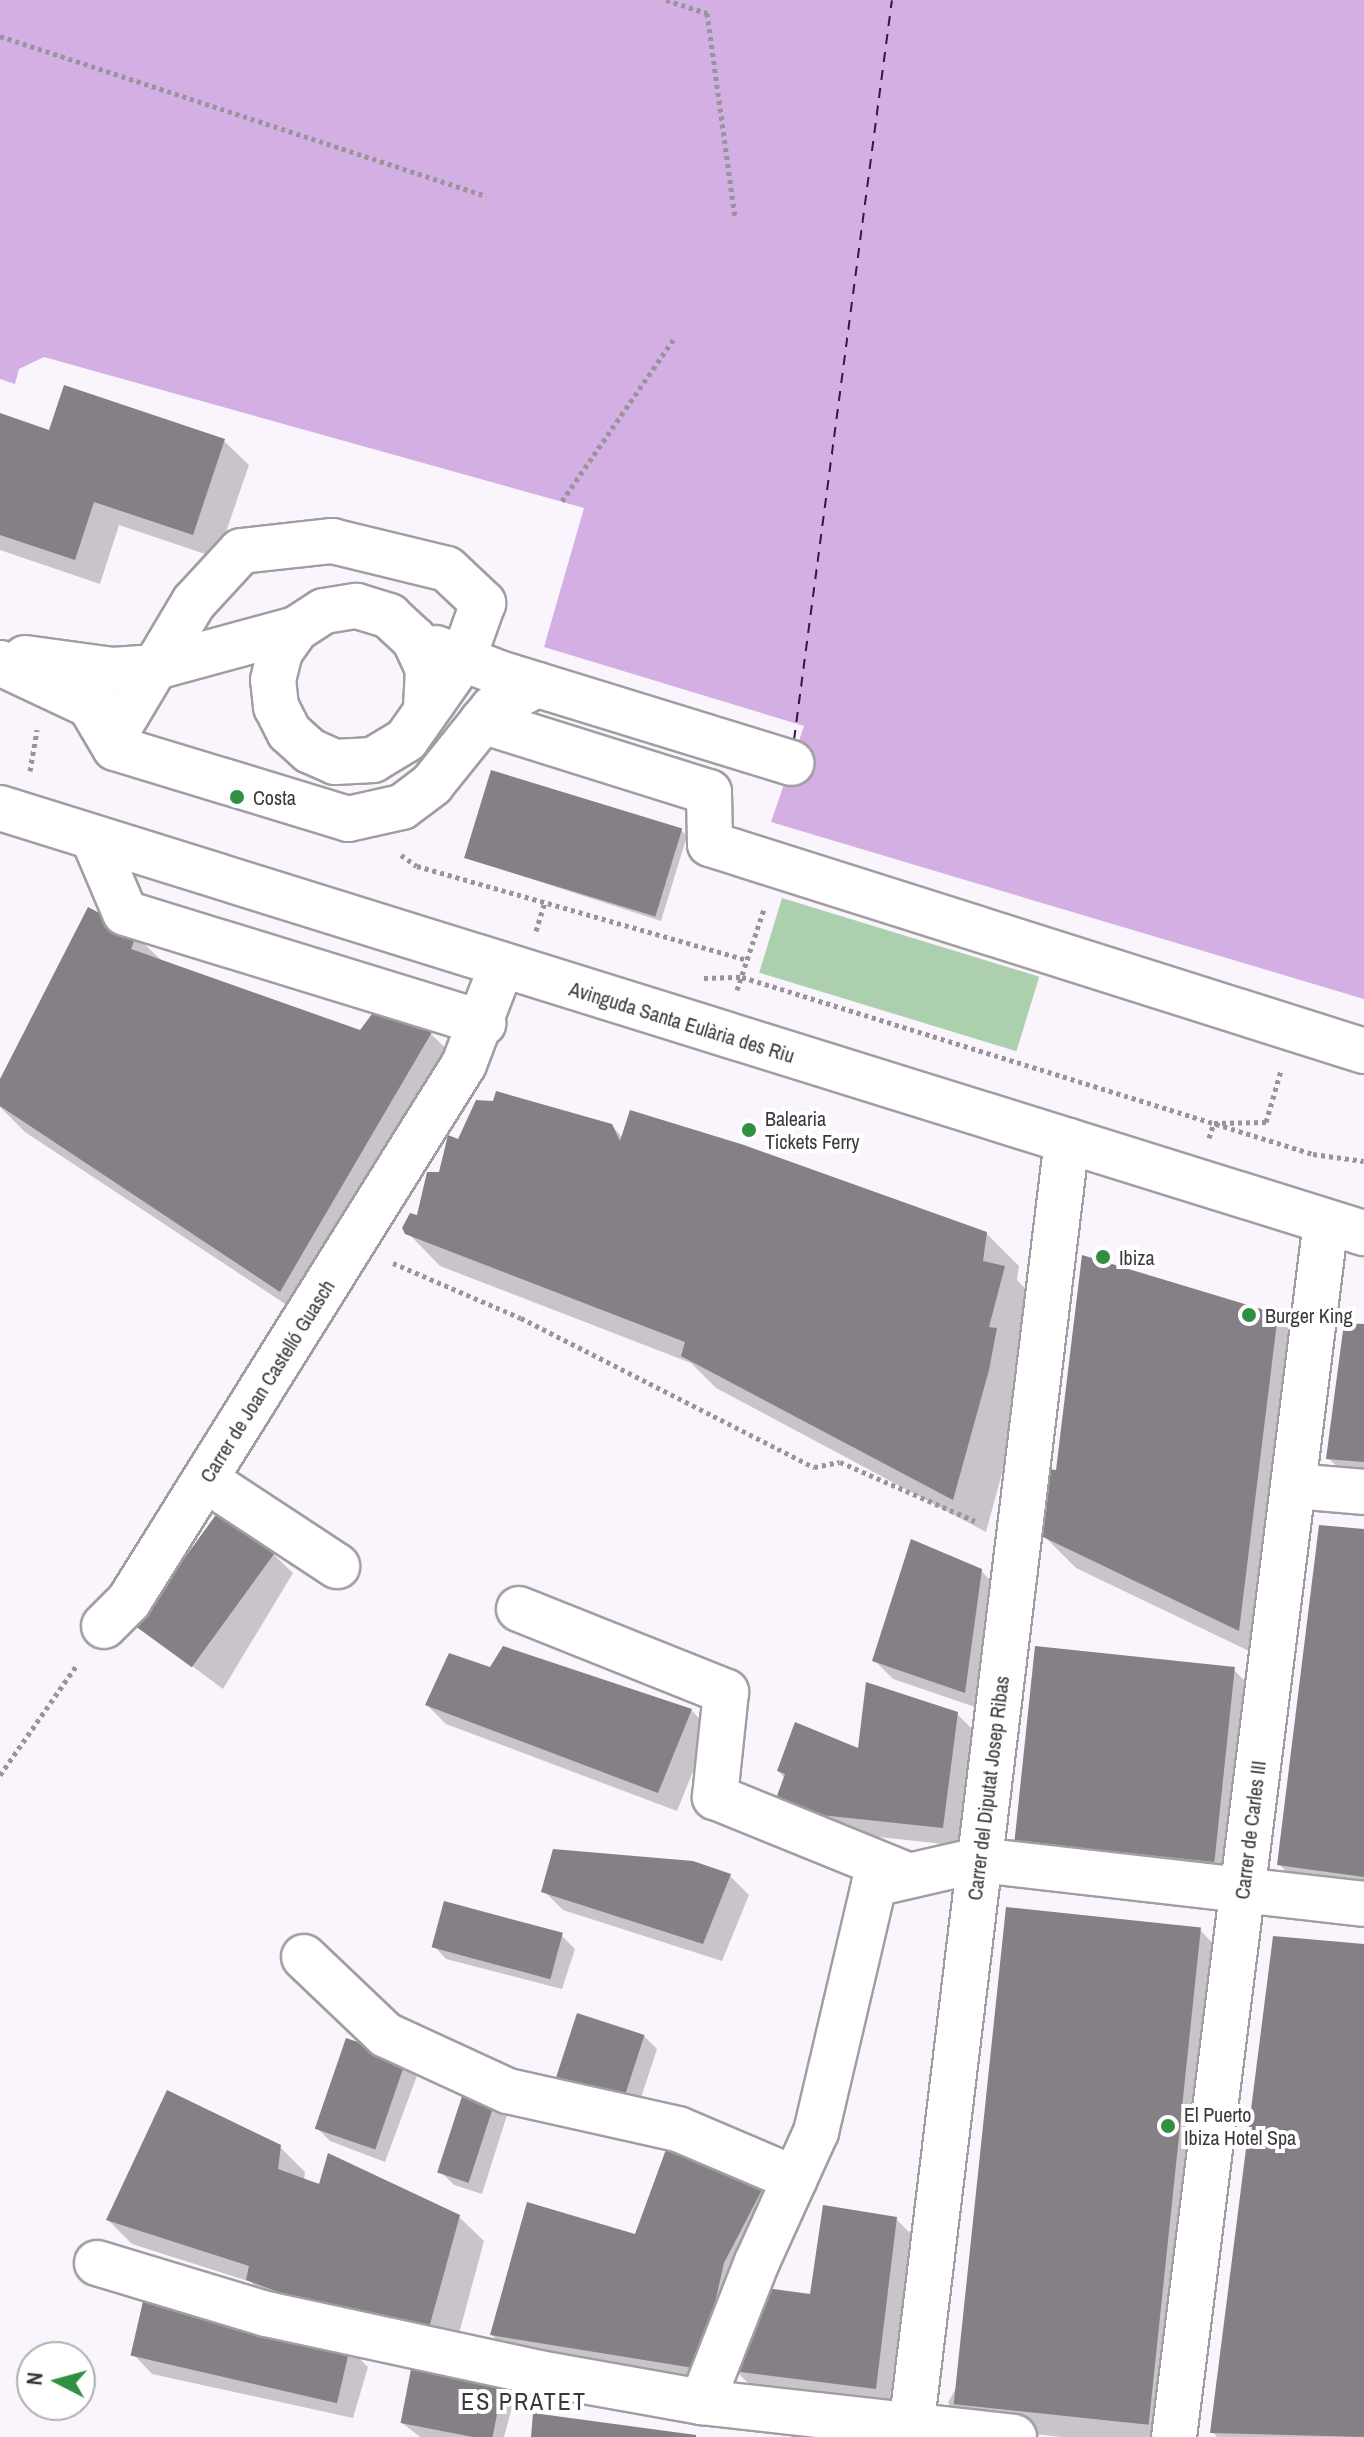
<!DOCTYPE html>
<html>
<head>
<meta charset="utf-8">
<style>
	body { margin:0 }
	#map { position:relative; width:1364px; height:2437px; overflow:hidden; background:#faf5fc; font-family:"Archivo Narrow",sans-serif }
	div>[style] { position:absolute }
	.green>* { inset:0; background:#accfae; transform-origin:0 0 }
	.water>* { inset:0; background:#d4afe3 }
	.shadow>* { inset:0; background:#0003 }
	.ferry>* { height:2px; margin-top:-1px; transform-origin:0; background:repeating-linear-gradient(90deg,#3e104d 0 10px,transparent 0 18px) }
	.building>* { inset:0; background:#848086; transform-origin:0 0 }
	.path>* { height:5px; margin-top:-2.5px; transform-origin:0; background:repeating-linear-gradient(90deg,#989499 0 4px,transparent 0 8px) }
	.roads { filter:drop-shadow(2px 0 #a19da3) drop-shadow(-2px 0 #a19da3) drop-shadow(0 2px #a19da3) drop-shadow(0 -2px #a19da3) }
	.minor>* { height:44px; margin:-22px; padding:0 22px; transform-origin:22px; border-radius:22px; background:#fff }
	.dots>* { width:22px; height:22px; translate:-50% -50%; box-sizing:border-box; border:4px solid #fff; border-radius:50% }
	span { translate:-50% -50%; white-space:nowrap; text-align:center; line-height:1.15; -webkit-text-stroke:8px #fff; paint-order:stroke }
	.poi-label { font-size:20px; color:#3a383b }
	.left { translate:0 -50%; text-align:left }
	.street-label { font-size:20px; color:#3a383b }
	.quarter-label { font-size:24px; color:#3a383b; letter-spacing:2px }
	.north { position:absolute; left:16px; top:2341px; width:80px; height:80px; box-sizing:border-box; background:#fff; border:2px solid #b0afb1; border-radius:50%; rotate:276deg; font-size:22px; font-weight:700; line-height:32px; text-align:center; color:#3a383b }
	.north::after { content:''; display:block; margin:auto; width:28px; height:36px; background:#318f41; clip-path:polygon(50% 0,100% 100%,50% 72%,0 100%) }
</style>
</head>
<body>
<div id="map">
	<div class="green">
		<i style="left:782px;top:898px;width:269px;height:78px;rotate:17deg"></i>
	</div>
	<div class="water">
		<i style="clip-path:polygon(0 0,1364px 0,1364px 999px,771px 822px,804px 726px,544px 647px,584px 508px,44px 357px,19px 369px,15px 384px,0 379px)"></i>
	</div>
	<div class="shadow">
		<i style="clip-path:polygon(0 415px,51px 432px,224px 441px,249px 465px,217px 558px,119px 525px,100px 584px,0 550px)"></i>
		<i style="clip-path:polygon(681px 830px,687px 836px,661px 921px,466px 858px)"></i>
		<i style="clip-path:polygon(135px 935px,164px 963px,360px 1033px,431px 1034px,464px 1066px,314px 1323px,25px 1132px,0 1107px,0 1083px)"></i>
		<i style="clip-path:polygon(611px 1125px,623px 1138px,986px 1233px,1019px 1266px,1017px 1280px,1037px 1300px,1021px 1403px,986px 1532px,716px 1388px,691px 1363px,440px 1266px,407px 1232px,460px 1142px)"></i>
		<i style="clip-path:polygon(1277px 1316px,1310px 1349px,1272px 1662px,1076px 1568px,1043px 1535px,1058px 1473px)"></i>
		<i style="clip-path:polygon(1364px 1326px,1364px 1491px,1328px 1458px)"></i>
		<i style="clip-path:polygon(1364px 1531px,1364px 1897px,1304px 1889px,1279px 1864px)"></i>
		<i style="clip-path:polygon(273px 1554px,293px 1573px,223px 1689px,145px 1631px)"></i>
		<i style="clip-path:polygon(981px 1571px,1000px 1590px,984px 1710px,893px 1679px,874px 1660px)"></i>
		<i style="clip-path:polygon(491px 1669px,691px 1710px,710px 1729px,677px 1811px,446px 1724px,427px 1705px)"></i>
		<i style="clip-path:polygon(1234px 1670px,1266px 1703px,1244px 1893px,1047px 1873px,1014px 1840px)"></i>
		<i style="clip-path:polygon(957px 1714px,976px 1733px,962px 1846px,823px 1831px,779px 1771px,860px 1751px)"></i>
		<i style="clip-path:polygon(730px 1876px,749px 1895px,722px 1961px,563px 1910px,544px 1891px)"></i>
		<i style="clip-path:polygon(1200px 1930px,1224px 1955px,1165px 2437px,1062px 2437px,972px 2427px,948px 2403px)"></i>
		<i style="clip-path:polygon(562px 1936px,575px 1949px,562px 1989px,446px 1959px,434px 1946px)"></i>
		<i style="clip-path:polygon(1364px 1946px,1364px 2437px,1217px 2437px,1213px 2432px)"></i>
		<i style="clip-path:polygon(644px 2036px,657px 2049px,637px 2110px,572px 2089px,559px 2076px)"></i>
		<i style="clip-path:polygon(347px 2040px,418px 2073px,385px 2162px,330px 2141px,317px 2128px)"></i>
		<i style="clip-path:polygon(467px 2090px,508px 2112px,482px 2194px,454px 2185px,441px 2172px)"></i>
		<i style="clip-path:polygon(280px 2147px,305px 2172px,304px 2180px,459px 2217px,484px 2241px,454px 2352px,272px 2304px,251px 2282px,132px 2244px,108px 2220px)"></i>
		<i style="clip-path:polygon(763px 2188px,787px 2212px,724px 2393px,516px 2359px,492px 2335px)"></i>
		<i style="clip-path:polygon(896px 2219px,915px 2238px,895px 2408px,754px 2389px,735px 2370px)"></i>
		<i style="clip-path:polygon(349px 2348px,368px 2367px,353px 2418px,152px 2374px,133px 2354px)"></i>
		<i style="clip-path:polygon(502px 2383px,515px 2396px,504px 2437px,420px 2437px,401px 2422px)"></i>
	</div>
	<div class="ferry">
		<i style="left:794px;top:740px;width:746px;rotate:-82.46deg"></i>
	</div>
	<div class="building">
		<i style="clip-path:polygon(64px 385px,225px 439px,193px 535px,94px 502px,75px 560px,0 535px,0 413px,49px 430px)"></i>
		<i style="left:491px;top:770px;width:200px;height:92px;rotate:17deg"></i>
		<i style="clip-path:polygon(88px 907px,137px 933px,131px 949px,360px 1030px,381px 1002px,432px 1032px,280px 1292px,0 1106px,0 1079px)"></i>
		<i style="clip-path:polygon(496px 1091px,612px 1124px,620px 1141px,630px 1110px,744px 1145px,987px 1232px,983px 1261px,1005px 1266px,989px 1327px,997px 1328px,989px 1370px,953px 1500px,681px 1356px,685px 1342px,405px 1234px,402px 1228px,410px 1213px,417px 1215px,427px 1172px,439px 1172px,448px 1135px,458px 1139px,476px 1100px,493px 1101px)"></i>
		<i style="clip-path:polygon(1082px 1255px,1278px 1314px,1239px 1631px,1041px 1536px,1049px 1469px,1056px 1470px)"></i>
		<i style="clip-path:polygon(1344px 1323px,1364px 1324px,1364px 1462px,1326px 1459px)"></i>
		<i style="left:218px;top:1512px;width:70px;height:141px;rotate:36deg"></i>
		<i style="clip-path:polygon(1319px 1525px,1364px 1529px,1364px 1877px,1277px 1865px)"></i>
		<i style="clip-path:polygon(911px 1539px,982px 1569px,965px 1693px,872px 1661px)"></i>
		<i style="clip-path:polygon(503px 1646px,692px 1709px,658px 1793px,425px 1705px,449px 1653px,490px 1667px)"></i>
		<i style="left:1035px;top:1646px;width:201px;height:196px;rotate:6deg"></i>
		<i style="clip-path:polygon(866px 1682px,958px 1712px,943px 1828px,802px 1813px,774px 1804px,785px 1774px,777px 1771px,795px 1722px,858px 1748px)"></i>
		<i style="clip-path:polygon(553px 1849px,693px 1861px,731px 1874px,703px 1944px,541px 1892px)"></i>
		<i style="left:444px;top:1901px;width:123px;height:48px;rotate:15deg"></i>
		<i style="left:1006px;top:1907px;width:196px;height:500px;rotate:6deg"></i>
		<i style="clip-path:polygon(1273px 1936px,1364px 1944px,1364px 2437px,1210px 2433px)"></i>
		<i style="left:577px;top:2013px;width:71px;height:67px;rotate:18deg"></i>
		<i style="left:346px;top:2038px;width:64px;height:96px;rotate:19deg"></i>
		<i style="left:465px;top:2087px;width:33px;height:90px;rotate:18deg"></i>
		<i style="clip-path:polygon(167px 2090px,281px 2145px,278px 2169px,319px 2184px,328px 2153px,460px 2215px,429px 2328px,332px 2312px,246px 2280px,249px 2266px,106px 2220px)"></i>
		<i style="clip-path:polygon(668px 2144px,764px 2186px,724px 2263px,700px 2369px,490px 2335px,527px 2202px,635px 2234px)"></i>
		<i style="clip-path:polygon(823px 2205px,897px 2217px,876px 2389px,733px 2371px,766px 2288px,810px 2294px)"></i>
		<i style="left:144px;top:2297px;width:212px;height:60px;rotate:13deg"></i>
		<i style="left:412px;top:2364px;width:93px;height:60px;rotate:11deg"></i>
		<i style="clip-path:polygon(533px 2413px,696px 2435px,696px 2437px,531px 2437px)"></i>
	</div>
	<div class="path">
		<i style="left:666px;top:0;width:43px;rotate:17.6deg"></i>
		<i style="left:707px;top:13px;width:206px;rotate:82.2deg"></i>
		<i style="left:0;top:36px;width:512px;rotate:18.22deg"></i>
		<i style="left:562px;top:501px;width:196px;rotate:-55.4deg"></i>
		<i style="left:30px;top:771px;width:42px;rotate:-80.3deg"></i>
		<i style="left:401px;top:855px;width:19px;rotate:35deg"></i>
		<i style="left:417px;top:866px;width:343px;rotate:15.9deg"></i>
		<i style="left:536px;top:931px;width:30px;rotate:-73deg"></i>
		<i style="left:704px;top:978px;width:38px;rotate:-2deg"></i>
		<i style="left:742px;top:977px;width:598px;rotate:17.22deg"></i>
		<i style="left:1313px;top:1154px;width:51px;rotate:7.8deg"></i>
		<i style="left:737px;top:990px;width:85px;rotate:-71.6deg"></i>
		<i style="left:1209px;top:1138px;width:16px;rotate:-72deg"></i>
		<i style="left:1214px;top:1123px;width:52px;rotate:-1.1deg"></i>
		<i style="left:1266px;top:1122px;width:54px;rotate:-73.9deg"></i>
		<i style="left:393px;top:1263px;width:139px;rotate:23.3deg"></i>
		<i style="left:521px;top:1318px;width:329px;rotate:27deg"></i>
		<i style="left:814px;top:1467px;width:26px;rotate:-11deg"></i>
		<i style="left:840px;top:1462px;width:147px;rotate:23.6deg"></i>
		<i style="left:0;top:1775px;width:136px;rotate:-55.1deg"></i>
	</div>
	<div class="roads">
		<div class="minor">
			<i style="left:436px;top:648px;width:68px;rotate:21.6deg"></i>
			<i style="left:499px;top:673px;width:306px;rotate:17.1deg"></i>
			<i style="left:25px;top:658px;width:89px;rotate:7.8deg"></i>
			<i style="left:113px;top:670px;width:43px;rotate:-4deg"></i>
			<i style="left:156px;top:667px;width:145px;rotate:-15.2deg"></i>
			<i style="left:0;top:663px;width:127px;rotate:25.2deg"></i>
			<i style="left:89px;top:704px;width:51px;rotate:59.4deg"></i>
			<i style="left:115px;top:748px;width:244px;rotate:16.9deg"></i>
			<i style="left:348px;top:819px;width:55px;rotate:-12.5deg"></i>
			<i style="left:402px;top:807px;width:38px;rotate:-37deg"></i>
			<i style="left:432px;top:784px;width:97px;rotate:-51.2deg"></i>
			<i style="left:493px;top:708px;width:50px;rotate:-27.6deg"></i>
			<i style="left:123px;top:721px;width:139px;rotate:-59.2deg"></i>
			<i style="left:194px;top:602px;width:69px;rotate:-47.3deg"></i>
			<i style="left:241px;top:551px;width:92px;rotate:-6.3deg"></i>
			<i style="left:332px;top:541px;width:118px;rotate:13.7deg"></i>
			<i style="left:447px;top:569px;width:50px;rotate:43.4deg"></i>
			<i style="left:483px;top:603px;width:59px;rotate:109.7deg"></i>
			<i style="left:463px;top:659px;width:99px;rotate:125.1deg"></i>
			<i style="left:406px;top:740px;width:39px;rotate:149deg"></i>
			<i style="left:373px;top:760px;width:38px;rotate:177deg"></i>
			<i style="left:335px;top:762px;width:27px;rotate:-156deg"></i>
			<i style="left:310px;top:751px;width:28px;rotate:-138deg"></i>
			<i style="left:289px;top:732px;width:28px;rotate:-117deg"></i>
			<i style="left:276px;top:707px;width:27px;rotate:-96deg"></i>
			<i style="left:273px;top:680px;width:29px;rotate:-76deg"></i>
			<i style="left:280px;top:652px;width:28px;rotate:-55deg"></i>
			<i style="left:296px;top:629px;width:33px;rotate:-33deg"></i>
			<i style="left:324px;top:611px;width:33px;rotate:-9deg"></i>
			<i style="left:357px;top:606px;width:34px;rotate:17deg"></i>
			<i style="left:389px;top:616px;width:34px;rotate:43deg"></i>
			<i style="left:414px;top:639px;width:33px;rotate:65deg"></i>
			<i style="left:428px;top:669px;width:38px;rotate:93deg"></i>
			<i style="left:482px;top:721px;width:238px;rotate:17.4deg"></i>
			<i style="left:709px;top:792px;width:52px;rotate:88.9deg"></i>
			<i style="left:710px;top:844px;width:686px;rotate:17.56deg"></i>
			<i style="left:0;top:808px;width:1429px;rotate:17.31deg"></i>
			<i style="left:94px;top:840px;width:79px;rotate:67deg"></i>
			<i style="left:125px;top:913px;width:375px;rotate:17.1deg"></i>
			<i style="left:206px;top:1480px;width:157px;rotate:33.3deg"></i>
			<i style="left:1293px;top:1486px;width:71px;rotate:4.8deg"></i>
			<i style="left:519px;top:1609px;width:223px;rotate:21.8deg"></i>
			<i style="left:726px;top:1692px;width:106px;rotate:96deg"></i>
			<i style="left:715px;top:1797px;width:207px;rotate:22.1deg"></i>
			<i style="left:104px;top:1626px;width:35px;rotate:-45deg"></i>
			<i style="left:129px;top:1601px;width:633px;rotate:-58.04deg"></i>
			<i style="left:464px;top:1064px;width:104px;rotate:-69.1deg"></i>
			<i style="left:304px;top:1957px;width:113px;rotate:43.6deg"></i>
			<i style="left:386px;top:2035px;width:134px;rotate:24.7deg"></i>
			<i style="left:508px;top:2091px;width:174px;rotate:12.6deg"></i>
			<i style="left:678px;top:2129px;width:127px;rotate:23.1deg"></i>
			<i style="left:97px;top:2263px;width:177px;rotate:16.8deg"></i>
			<i style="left:266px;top:2314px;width:279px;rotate:12.2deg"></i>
			<i style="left:539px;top:2373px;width:166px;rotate:10.1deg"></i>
			<i style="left:702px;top:2402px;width:314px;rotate:6.4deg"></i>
			<i style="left:702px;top:2402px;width:150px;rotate:-68.6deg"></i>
			<i style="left:757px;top:2262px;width:143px;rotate:-65.6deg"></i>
			<i style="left:816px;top:2132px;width:255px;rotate:-76.8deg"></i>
			<i style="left:874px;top:1884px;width:108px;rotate:-12.9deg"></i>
			<i style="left:979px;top:1860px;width:388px;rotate:6.5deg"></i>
			<i style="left:910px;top:2437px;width:1306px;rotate:-83.1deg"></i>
			<i style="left:1174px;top:2437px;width:1224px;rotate:-82.87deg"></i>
		</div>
	</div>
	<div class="dots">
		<i style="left:237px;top:797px;background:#318f41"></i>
		<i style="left:749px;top:1130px;background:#318f41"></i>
		<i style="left:1103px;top:1257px;background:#318f41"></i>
		<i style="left:1249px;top:1315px;background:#318f41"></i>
		<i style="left:1168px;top:2126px;background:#318f41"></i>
	</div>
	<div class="poi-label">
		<span class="left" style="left:253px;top:797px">Costa</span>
		<span class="left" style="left:765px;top:1130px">Balearia<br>Tickets Ferry</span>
		<span class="left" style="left:1119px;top:1257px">Ibiza</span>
		<span class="left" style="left:1265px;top:1315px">Burger King</span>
		<span class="left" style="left:1184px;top:2126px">El Puerto<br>Ibiza Hotel Spa</span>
	</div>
	<div class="street-label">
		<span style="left:682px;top:1022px;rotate:17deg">Avinguda Santa Eulària des Riu</span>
		<span style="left:267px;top:1381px;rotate:-58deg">Carrer de Joan Castelló Guasch</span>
		<span style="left:988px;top:1788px;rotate:-83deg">Carrer del Diputat Josep Ribas</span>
		<span style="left:1250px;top:1830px;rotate:-83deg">Carrer de Carles III</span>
	</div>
	<div class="quarter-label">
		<span style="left:524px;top:2402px">ES PRATET</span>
	</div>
	<div class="north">N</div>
</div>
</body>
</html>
